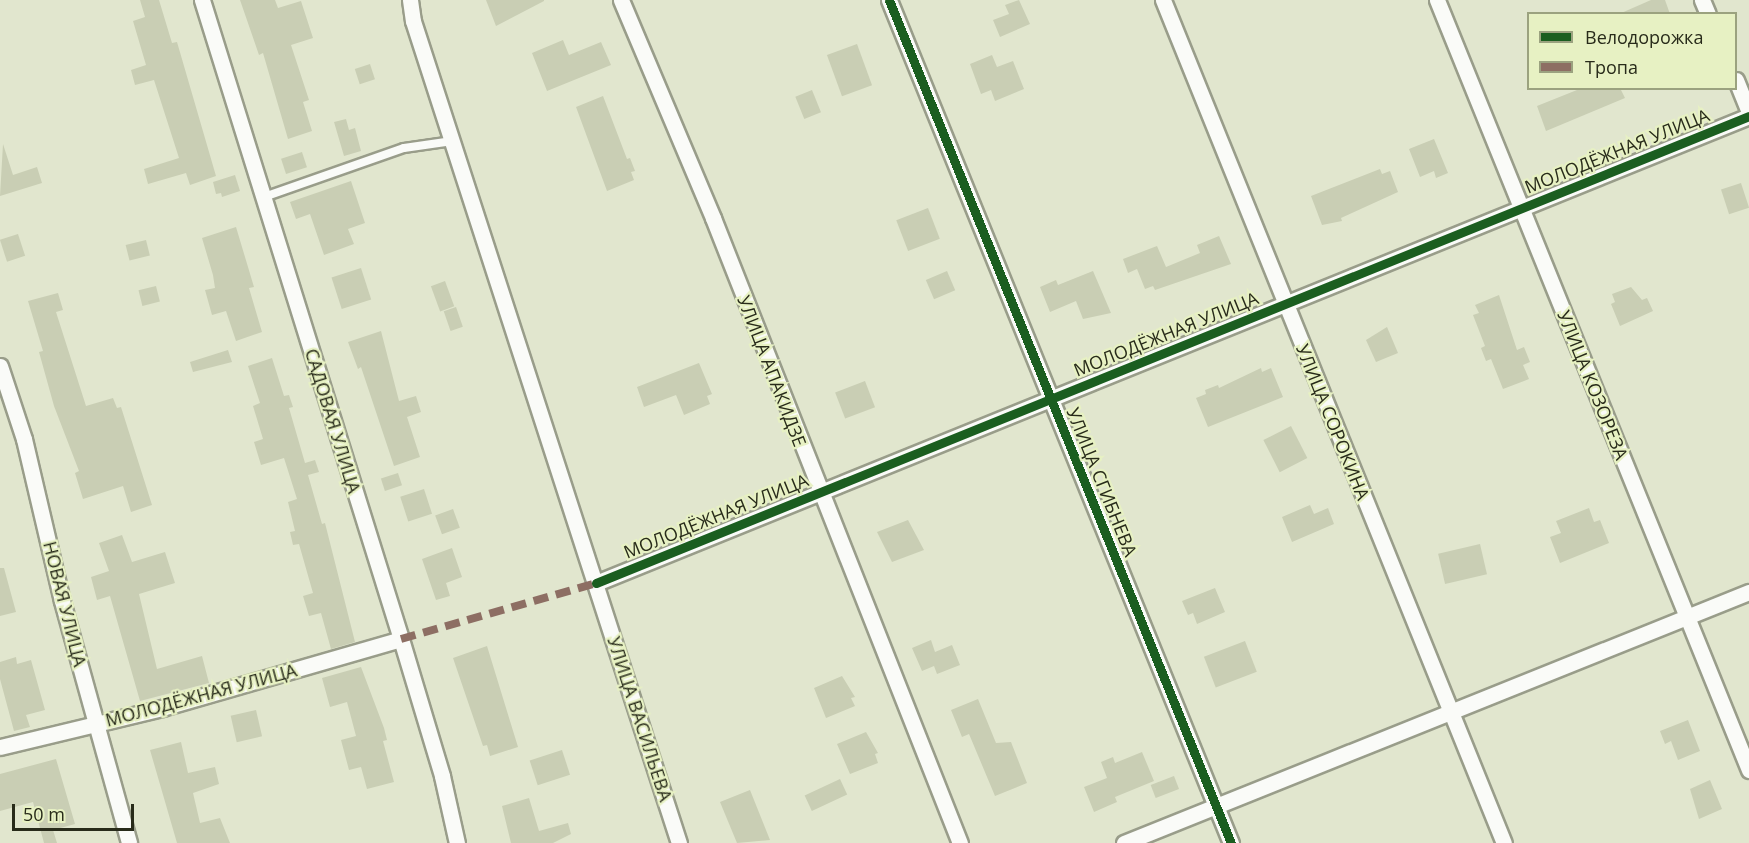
<!DOCTYPE html>
<html>
<head>
<meta charset="utf-8">
<style>
	body { margin:0 }
	#map { position:relative; width:1749px; height:843px; overflow:hidden; background:#e1e6ce; font-family:"Open Sans",sans-serif }
	div>[style] { position:absolute }
	.building>* { inset:0; background:#c9ceb4; transform-origin:0 0 }
	.roads { filter:drop-shadow(2px 0 #999d8a) drop-shadow(-2px 0 #999d8a) drop-shadow(0 2px #999d8a) drop-shadow(0 -2px #999d8a) }
	.service>* { height:8px; margin:-4px; padding:0 4px; transform-origin:4px; border-radius:4px; background:#fafbf8 }
	.minor>* { height:15px; margin:-7.5px; padding:0 7.5px; transform-origin:7.5px; border-radius:7.5px; background:#fafbf8 }
	.quiet>* { height:8px; margin-top:-4px; transform-origin:0; background:repeating-linear-gradient(90deg,#8d6e63 0 15px,transparent 0 23px) }
	.cycleway>* { height:9px; margin:-4.5px; padding:0 4.5px; transform-origin:4.5px; border-radius:4.5px; background:#1b5e20 }
	span { translate:-50% -50%; white-space:nowrap; text-align:center; line-height:1.15; -webkit-text-stroke:4.5px #e7f1c3; paint-order:stroke }
	.street-label { font-size:18px; color:#282b1a }
	.legend { position:absolute; left:1527px; top:12px; width:210px; height:78px; box-sizing:border-box; background:#e7f1c3; border:2px solid #9ba27f; margin:0; padding:8px 10px; list-style:none; font-size:18px; color:#282b1a }
	.legend li { display:flex; align-items:center; gap:12px; height:30px }
	.legend b { width:30px; border:2px solid #9ba27f }
	.scale { position:absolute; left:12px; top:804px; width:122px; height:27px; box-sizing:border-box; border:3px solid #282b1a; border-top:0; padding-left:8px; font-size:18px; line-height:21px; white-space:nowrap; color:#282b1a; -webkit-text-stroke:4px #e7f1c3; paint-order:stroke }
</style>
</head>
<body>
<div id="map">
	<div class="building">
		<i style="clip-path:polygon(140px 0,159px 0,172px 43px,177px 42px,216px 176px,190px 185px,186px 173px,148px 184px,144px 169px,179px 158px,154px 80px,135px 85px,131px 70px,146px 65px,133px 21px,145px 17px)"></i>
		<i style="clip-path:polygon(240px 0,275px 0,278px 8px,301px 1px,313px 38px,291px 45px,309px 100px,303px 102px,312px 131px,288px 139px,263px 53px,259px 55px)"></i>
		<i style="clip-path:polygon(486px 0,544px 0,544px 1px,496px 26px)"></i>
		<i style="clip-path:polygon(1019px 0,1030px 24px,1000px 37px,993px 20px,1009px 14px,1005px 5px)"></i>
		<i style="clip-path:polygon(1651px 0,1665px 0,1670px 14px,1619px 14px)"></i>
		<i style="clip-path:polygon(563px 40px,569px 55px,601px 42px,611px 65px,547px 91px,532px 53px)"></i>
		<i style="left:857px;top:44px;width:44px;height:32px;rotate:70deg"></i>
		<i style="clip-path:polygon(992px 55px,997px 67px,1013px 61px,1024px 89px,995px 101px,991px 90px,981px 94px,970px 64px)"></i>
		<i style="left:370px;top:64px;width:16px;height:16px;rotate:72deg"></i>
		<i style="clip-path:polygon(1582px 88px,1620px 88px,1625px 98px,1546px 131px,1537px 106px)"></i>
		<i style="left:812px;top:90px;width:24px;height:18px;rotate:68deg"></i>
		<i style="clip-path:polygon(603px 96px,627px 159px,630px 158px,635px 171px,631px 172px,634px 180px,607px 191px,576px 107px)"></i>
		<i style="clip-path:polygon(346px 119px,349px 130px,355px 128px,361px 151px,344px 156px,334px 122px)"></i>
		<i style="clip-path:polygon(1434px 139px,1448px 173px,1436px 178px,1434px 171px,1420px 177px,1409px 149px)"></i>
		<i style="clip-path:polygon(3px 144px,13px 175px,37px 167px,42px 183px,0 196px)"></i>
		<i style="left:302px;top:152px;width:16px;height:22px;rotate:72deg"></i>
		<i style="clip-path:polygon(1380px 169px,1382px 174px,1390px 171px,1398px 192px,1341px 218px,1342px 221px,1322px 225px,1311px 196px)"></i>
		<i style="clip-path:polygon(235px 175px,240px 191px,222px 197px,221px 193px,216px 194px,213px 182px)"></i>
		<i style="clip-path:polygon(351px 181px,365px 223px,348px 229px,354px 244px,324px 255px,310px 214px,296px 219px,290px 202px)"></i>
		<i style="left:1741px;top:183px;width:26px;height:21px;rotate:72deg"></i>
		<i style="left:928px;top:208px;width:33px;height:34px;rotate:69deg"></i>
		<i style="clip-path:polygon(236px 227px,254px 287px,249px 288px,262px 332px,236px 341px,226px 311px,212px 315px,205px 290px,215px 288px,213px 275px,202px 238px)"></i>
		<i style="left:18px;top:234px;width:23px;height:19px;rotate:72deg"></i>
		<i style="clip-path:polygon(1219px 236px,1231px 264px,1155px 290px,1153px 286px,1145px 289px,1137px 269px,1128px 273px,1123px 259px,1157px 246px,1166px 267px,1200px 253px,1197px 245px)"></i>
		<i style="left:146px;top:240px;width:16px;height:21px;rotate:76deg"></i>
		<i style="left:361px;top:268px;width:33px;height:31px;rotate:72deg"></i>
		<i style="left:947px;top:271px;width:21px;height:23px;rotate:67deg"></i>
		<i style="clip-path:polygon(1093px 271px,1111px 313px,1083px 319px,1076px 301px,1050px 312px,1040px 287px,1056px 280px,1058px 285px)"></i>
		<i style="left:445px;top:281px;width:27px;height:15px;rotate:70deg"></i>
		<i style="left:156px;top:286px;width:16px;height:18px;rotate:76deg"></i>
		<i style="clip-path:polygon(1631px 287px,1642px 300px,1647px 298px,1653px 311px,1620px 326px,1611px 304px,1615px 302px,1612px 294px)"></i>
		<i style="clip-path:polygon(58px 293px,63px 310px,56px 312px,86px 406px,113px 398px,117px 408px,121px 407px,152px 505px,131px 512px,123px 486px,83px 499px,75px 473px,79px 471px,54px 406px,39px 352px,43px 351px,28px 301px)"></i>
		<i style="clip-path:polygon(1499px 295px,1517px 350px,1524px 347px,1530px 362px,1523px 365px,1529px 379px,1503px 389px,1491px 359px,1486px 361px,1481px 348px,1485px 346px,1473px 315px,1479px 313px,1475px 305px)"></i>
		<i style="left:456px;top:307px;width:21px;height:13px;rotate:71deg"></i>
		<i style="clip-path:polygon(1387px 327px,1398px 353px,1376px 362px,1366px 340px)"></i>
		<i style="clip-path:polygon(381px 331px,399px 401px,416px 396px,421px 412px,407px 417px,420px 457px,394px 466px,361px 367px,358px 369px,348px 342px)"></i>
		<i style="clip-path:polygon(228px 350px,232px 362px,193px 372px,190px 362px)"></i>
		<i style="clip-path:polygon(272px 358px,284px 396px,289px 395px,293px 407px,289px 408px,305px 463px,315px 460px,319px 472px,308px 475px,322px 524px,325px 523px,355px 642px,331px 649px,321px 613px,309px 616px,303px 596px,313px 593px,299px 544px,293px 545px,290px 532px,295px 531px,288px 502px,297px 499px,284px 458px,261px 465px,254px 442px,263px 439px,253px 406px,260px 403px,248px 366px)"></i>
		<i style="clip-path:polygon(699px 363px,712px 394px,707px 396px,710px 404px,684px 415px,676px 395px,644px 407px,637px 387px)"></i>
		<i style="clip-path:polygon(1261px 368px,1262px 372px,1271px 368px,1283px 397px,1208px 427px,1196px 398px,1206px 394px,1205px 390px,1218px 385px,1219px 388px)"></i>
		<i style="left:865px;top:381px;width:28px;height:32px;rotate:69deg"></i>
		<i style="left:1291px;top:426px;width:36px;height:31px;rotate:63deg"></i>
		<i style="left:398px;top:473px;width:13px;height:18px;rotate:72deg"></i>
		<i style="left:424px;top:489px;width:26px;height:25px;rotate:72deg"></i>
		<i style="clip-path:polygon(1310px 505px,1314px 514px,1328px 508px,1334px 524px,1292px 542px,1282px 517px)"></i>
		<i style="clip-path:polygon(1589px 508px,1594px 522px,1600px 520px,1609px 543px,1560px 563px,1550px 537px,1561px 533px,1556px 521px)"></i>
		<i style="left:453px;top:509px;width:20px;height:19px;rotate:70deg"></i>
		<i style="clip-path:polygon(908px 520px,924px 550px,892px 562px,877px 532px)"></i>
		<i style="clip-path:polygon(122px 535px,132px 562px,165px 552px,175px 583px,139px 594px,157px 669px,202px 656px,209px 683px,140px 701px,110px 596px,97px 600px,91px 577px,109px 571px,99px 543px)"></i>
		<i style="left:1480px;top:544px;width:31px;height:43px;rotate:77deg"></i>
		<i style="clip-path:polygon(452px 548px,462px 577px,446px 583px,450px 596px,436px 600px,422px 559px)"></i>
		<i style="clip-path:polygon(0 568px,4px 568px,16px 612px,0 616px)"></i>
		<i style="clip-path:polygon(1215px 588px,1225px 612px,1197px 624px,1193px 613px,1188px 615px,1182px 601px)"></i>
		<i style="clip-path:polygon(931px 640px,935px 652px,952px 645px,960px 665px,937px 674px,934px 666px,922px 671px,912px 648px)"></i>
		<i style="left:1245px;top:641px;width:33px;height:44px;rotate:69deg"></i>
		<i style="clip-path:polygon(487px 646px,518px 747px,490px 756px,487px 745px,483px 746px,453px 658px)"></i>
		<i style="clip-path:polygon(16px 657px,17px 664px,31px 660px,45px 710px,26px 715px,30px 727px,14px 731px,0 679px,0 662px)"></i>
		<i style="clip-path:polygon(361px 667px,384px 728px,387px 740px,383px 741px,394px 782px,367px 789px,361px 767px,349px 770px,341px 740px,356px 736px,347px 702px,330px 707px,322px 678px)"></i>
		<i style="clip-path:polygon(842px 676px,855px 697px,851px 698px,855px 706px,826px 718px,814px 688px)"></i>
		<i style="clip-path:polygon(978px 699px,996px 743px,1011px 742px,1027px 783px,995px 796px,969px 734px,962px 737px,951px 710px)"></i>
		<i style="left:256px;top:710px;width:27px;height:26px;rotate:77deg"></i>
		<i style="clip-path:polygon(1688px 720px,1700px 751px,1678px 760px,1671px 741px,1665px 744px,1660px 731px)"></i>
		<i style="clip-path:polygon(866px 732px,878px 753px,875px 754px,878px 763px,850px 774px,837px 744px)"></i>
		<i style="clip-path:polygon(181px 742px,188px 773px,215px 767px,219px 784px,193px 793px,200px 823px,220px 818px,230px 843px,177px 843px,150px 750px)"></i>
		<i style="left:562px;top:750px;width:26px;height:34px;rotate:72deg"></i>
		<i style="clip-path:polygon(1142px 752px,1154px 781px,1115px 797px,1117px 802px,1094px 812px,1084px 787px,1107px 778px,1101px 762px,1113px 757px,1115px 763px)"></i>
		<i style="clip-path:polygon(56px 759px,75px 824px,53px 830px,57px 843px,44px 843px,33px 802px,0 811px,0 774px)"></i>
		<i style="left:1174px;top:776px;width:14px;height:25px;rotate:69deg"></i>
		<i style="left:840px;top:779px;width:17px;height:39px;rotate:65deg"></i>
		<i style="clip-path:polygon(1710px 780px,1722px 809px,1699px 819px,1690px 789px)"></i>
		<i style="clip-path:polygon(750px 790px,770px 840px,737px 843px,720px 802px)"></i>
		<i style="clip-path:polygon(529px 798px,539px 831px,568px 823px,571px 834px,553px 843px,511px 843px,502px 806px)"></i>
	</div>
	<div class="roads">
		<div class="service">
			<i style="left:264px;top:197px;width:148px;rotate:-19.3deg"></i>
			<i style="left:404px;top:148px;width:49px;rotate:-8.3deg"></i>
		</div>
		<div class="minor">
			<i style="left:202px;top:0;width:669px;rotate:72.7deg"></i>
			<i style="left:401px;top:639px;width:143px;rotate:73.3deg"></i>
			<i style="left:442px;top:776px;width:69px;rotate:77.4deg"></i>
			<i style="left:410px;top:0;width:21px;rotate:82deg"></i>
			<i style="left:413px;top:21px;width:864px;rotate:72.07deg"></i>
			<i style="left:621px;top:0;width:237px;rotate:67.1deg"></i>
			<i style="left:713px;top:218px;width:672px;rotate:68.44deg"></i>
			<i style="left:889px;top:0;width:910px;rotate:67.92deg"></i>
			<i style="left:1163px;top:0;width:909px;rotate:67.98deg"></i>
			<i style="left:1437px;top:0;width:831px;rotate:67.94deg"></i>
			<i style="left:1702px;top:0;width:15px;rotate:67deg"></i>
			<i style="left:1736px;top:80px;width:35px;rotate:68deg"></i>
			<i style="left:0;top:366px;width:77px;rotate:71.8deg"></i>
			<i style="left:24px;top:439px;width:166px;rotate:76.8deg"></i>
			<i style="left:62px;top:601px;width:251px;rotate:74.5deg"></i>
			<i style="left:596px;top:583px;width:1244px;rotate:-22.05deg"></i>
			<i style="left:0;top:747px;width:167px;rotate:-13.5deg"></i>
			<i style="left:162px;top:708px;width:249px;rotate:-16.1deg"></i>
			<i style="left:1124px;top:843px;width:674px;rotate:-21.88deg"></i>
		</div>
	</div>
	<div class="quiet">
		<i style="left:401px;top:639px;width:203px;rotate:-16deg"></i>
	</div>
	<div class="cycleway">
		<i style="left:889px;top:0;width:910px;rotate:67.92deg"></i>
		<i style="left:596px;top:583px;width:1244px;rotate:-22.05deg"></i>
	</div>
	<div class="street-label">
		<span style="left:1617px;top:151px;rotate:-22deg">МОЛОДЁЖНАЯ УЛИЦА</span>
		<span style="left:1166px;top:334px;rotate:-22deg">МОЛОДЁЖНАЯ УЛИЦА</span>
		<span style="left:772px;top:371px;rotate:69deg">УЛИЦА АПАКИДЗЕ</span>
		<span style="left:1593px;top:385px;rotate:68deg">УЛИЦА КОЗОРЕЗА</span>
		<span style="left:333px;top:421px;rotate:73deg">САДОВАЯ УЛИЦА</span>
		<span style="left:1333px;top:422px;rotate:68deg">УЛИЦА СОРОКИНА</span>
		<span style="left:1102px;top:482px;rotate:68deg">УЛИЦА СГИБНЕВА</span>
		<span style="left:716px;top:516px;rotate:-22deg">МОЛОДЁЖНАЯ УЛИЦА</span>
		<span style="left:65px;top:604px;rotate:76deg">НОВАЯ УЛИЦА</span>
		<span style="left:201px;top:695px;rotate:-15deg">МОЛОДЁЖНАЯ УЛИЦА</span>
		<span style="left:640px;top:719px;rotate:72deg">УЛИЦА ВАСИЛЬЕВА</span>
	</div>
	<ul class="legend">
	<li><b style="height:8px;background:#1b5e20"></b>Велодорожка</li>
	<li><b style="height:8px;background:#8d6e63"></b>Тропа</li>
	</ul>
	<div class="scale">50 m</div>
</div>
</body>
</html>
